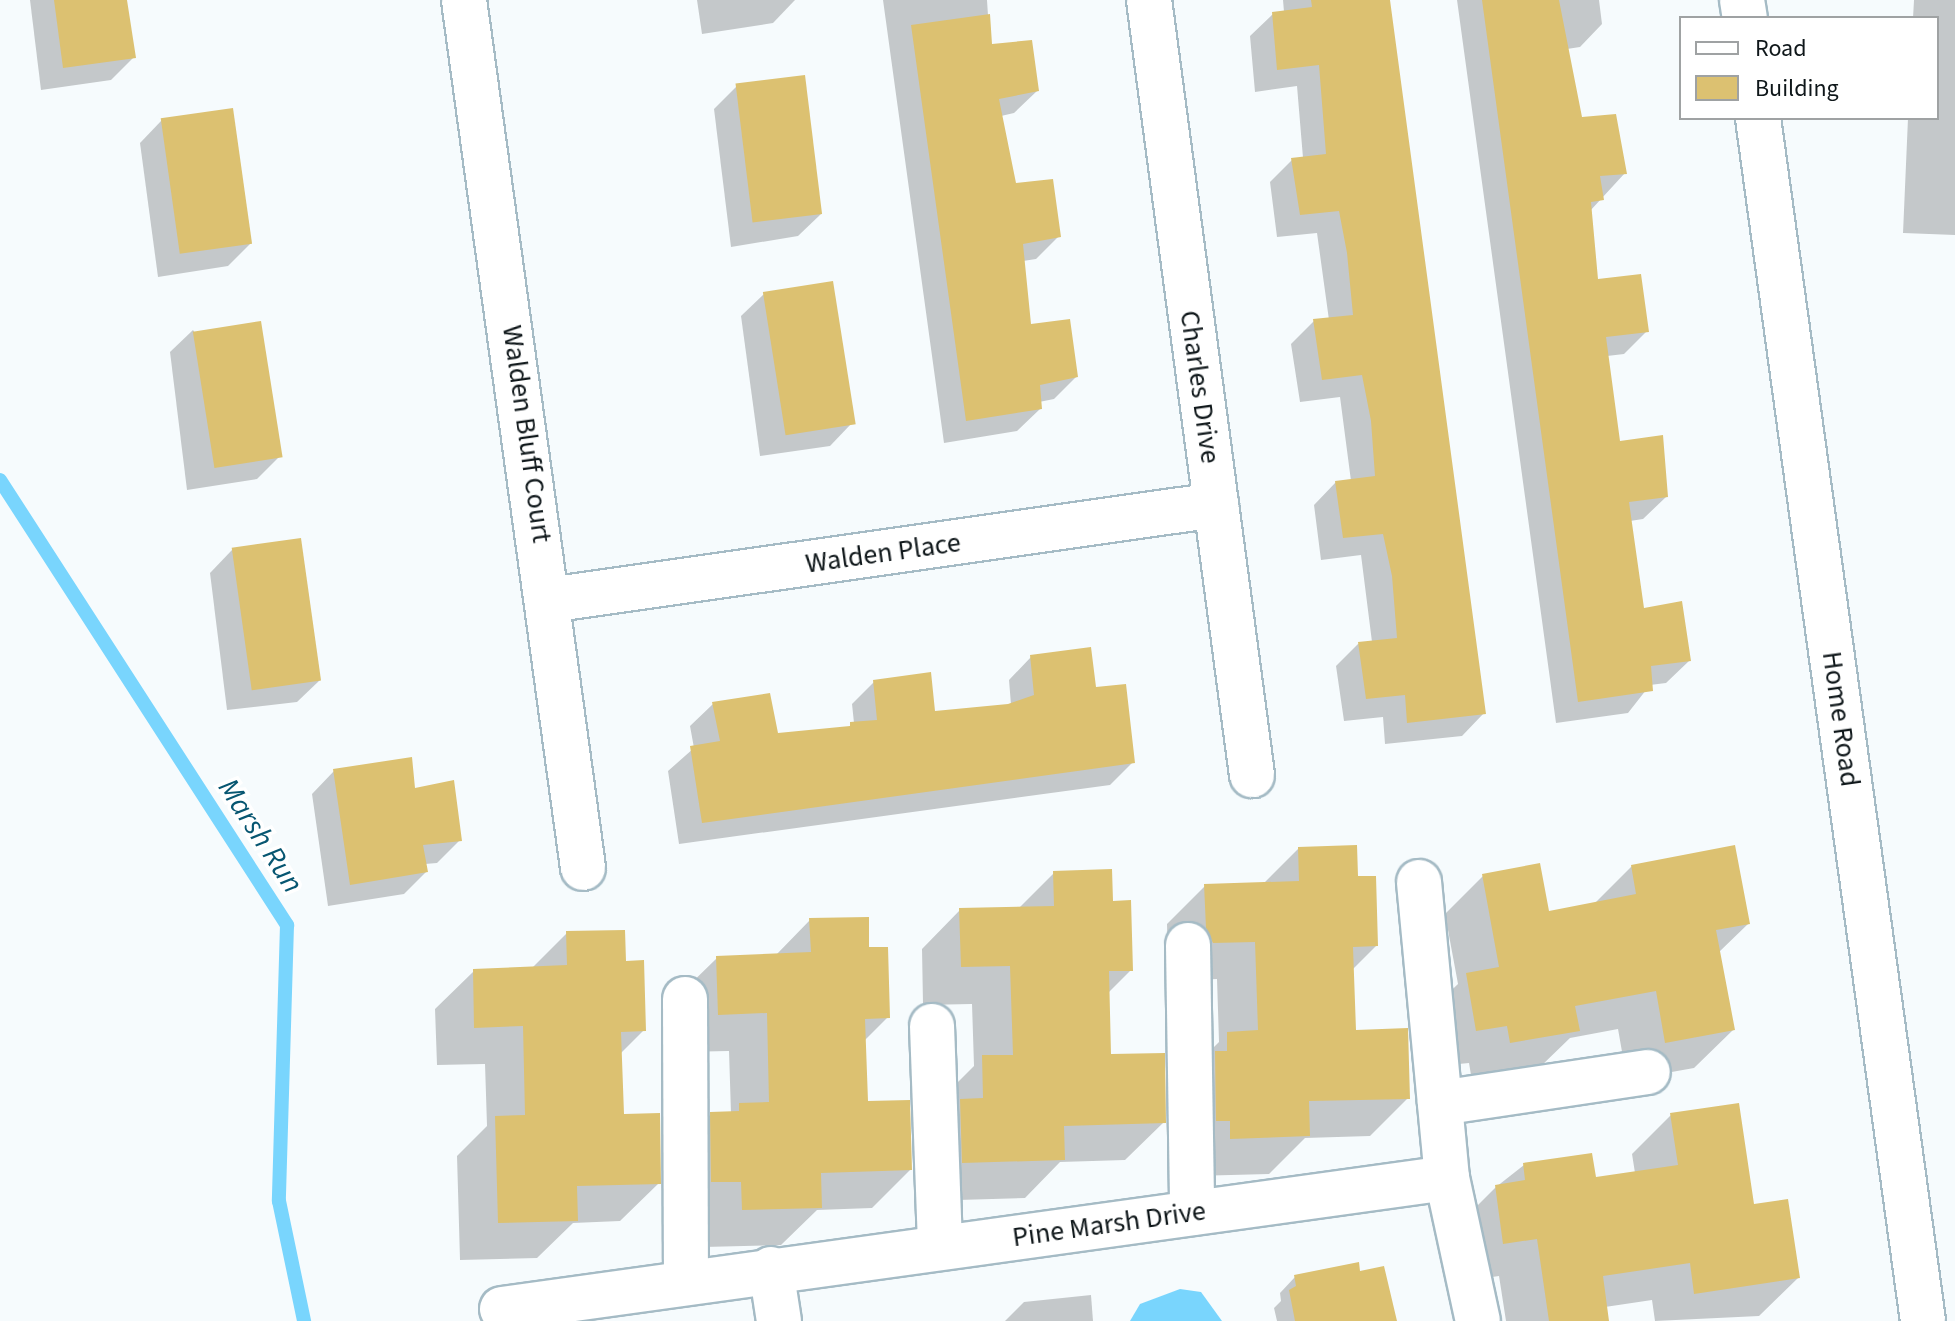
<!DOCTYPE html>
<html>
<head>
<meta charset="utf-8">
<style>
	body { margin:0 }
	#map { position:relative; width:1955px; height:1321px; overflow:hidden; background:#f6fbfd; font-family:"Source Sans 3",sans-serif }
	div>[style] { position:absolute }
	.water>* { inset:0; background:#79d5fd }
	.shadow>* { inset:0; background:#0003 }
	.stream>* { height:14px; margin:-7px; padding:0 7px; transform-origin:7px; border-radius:7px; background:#79d5fd }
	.building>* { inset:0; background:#dcc171; transform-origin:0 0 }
	.roads { filter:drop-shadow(2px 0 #a5bbc5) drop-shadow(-2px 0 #a5bbc5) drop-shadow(0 2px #a5bbc5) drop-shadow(0 -2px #a5bbc5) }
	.minor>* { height:44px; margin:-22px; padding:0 22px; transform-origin:22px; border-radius:22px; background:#fff }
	span { translate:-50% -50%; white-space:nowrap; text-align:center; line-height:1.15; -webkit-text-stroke:7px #fff; paint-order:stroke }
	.street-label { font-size:28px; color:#0f171a }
	.water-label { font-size:30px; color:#075671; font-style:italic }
	.legend { position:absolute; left:1679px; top:16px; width:260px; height:104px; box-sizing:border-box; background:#fff; border:2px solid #9fa2a3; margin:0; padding:10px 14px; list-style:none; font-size:24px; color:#0f171a }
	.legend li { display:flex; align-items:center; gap:16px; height:40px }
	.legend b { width:40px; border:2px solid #9fa2a3 }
</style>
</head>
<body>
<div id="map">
	<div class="water">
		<i style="clip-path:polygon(1180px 1289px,1201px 1292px,1222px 1321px,1130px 1321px,1140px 1304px)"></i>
	</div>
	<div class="shadow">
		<i style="clip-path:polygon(30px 0,125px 0,134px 57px,111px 80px,41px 90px)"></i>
		<i style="clip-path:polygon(697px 0,795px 0,773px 23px,702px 34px)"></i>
		<i style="clip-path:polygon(883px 0,987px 0,990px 46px,1037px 91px,1014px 113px,1001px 116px,1014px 186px,1059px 236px,1036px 259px,1023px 261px,1029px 326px,1076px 377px,1054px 399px,1039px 402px,1040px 409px,1017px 431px,944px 443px)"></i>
		<i style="clip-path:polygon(1283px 0,1388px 0,1484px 713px,1462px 736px,1385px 744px,1383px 717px,1344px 721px,1336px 666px,1358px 644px,1372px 642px,1361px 555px,1321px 560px,1314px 505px,1336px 482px,1351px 481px,1340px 397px,1300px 402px,1291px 344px,1314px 321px,1329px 320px,1317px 233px,1277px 237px,1270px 182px,1292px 160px,1303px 158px,1297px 86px,1255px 92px,1250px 36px,1273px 14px,1284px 12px)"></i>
		<i style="clip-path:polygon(1457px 0,1599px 0,1602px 24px,1580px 47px,1567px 49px,1581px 120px,1625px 173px,1590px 211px,1596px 281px,1647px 331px,1624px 354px,1607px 356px,1618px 443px,1666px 497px,1643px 519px,1630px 521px,1642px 610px,1689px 661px,1666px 683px,1650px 685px,1628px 713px,1556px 723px)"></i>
		<i style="clip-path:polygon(1914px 0,1955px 0,1955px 235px,1903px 233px,1908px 118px,1937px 118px,1937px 18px,1913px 18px)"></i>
		<i style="clip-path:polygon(737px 86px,821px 214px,798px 236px,731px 247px,714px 109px)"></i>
		<i style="clip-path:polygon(162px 120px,251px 243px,228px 266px,158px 277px,140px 143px)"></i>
		<i style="clip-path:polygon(764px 294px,852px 423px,830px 446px,760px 456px,741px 316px)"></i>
		<i style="clip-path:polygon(193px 330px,280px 456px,257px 479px,187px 490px,170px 352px)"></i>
		<i style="clip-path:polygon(232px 550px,320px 680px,297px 702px,227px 710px,210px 573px)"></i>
		<i style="clip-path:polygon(1031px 657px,1094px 689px,1133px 762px,1110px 785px,679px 844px,668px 771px,694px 748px,690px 726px,713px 704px,776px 735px,846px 729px,854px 723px,852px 704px,874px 682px,934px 714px,1011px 705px,1009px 680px)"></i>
		<i style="clip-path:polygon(334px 771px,460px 840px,437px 863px,425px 864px,426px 872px,404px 894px,328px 906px,312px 794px)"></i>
		<i style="clip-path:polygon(1299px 848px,1356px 878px,1376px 946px,1352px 970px,1354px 1032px,1408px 1098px,1370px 1136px,1305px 1138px,1269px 1174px,1193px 1176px,1189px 1072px,1219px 1042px,1217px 979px,1174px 981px,1168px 967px,1167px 924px,1205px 886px,1263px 884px)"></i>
		<i style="clip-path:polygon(1632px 866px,1748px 924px,1718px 953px,1733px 1030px,1694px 1068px,1627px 1080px,1618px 1029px,1570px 1038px,1539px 1068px,1472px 1081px,1469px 1063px,1438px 1066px,1428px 1013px,1458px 984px,1445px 914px,1483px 876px,1547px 913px,1594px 904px)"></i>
		<i style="clip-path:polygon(1054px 873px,1111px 903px,1131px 970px,1107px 994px,1109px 1056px,1164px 1122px,1125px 1160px,1060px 1162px,1025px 1198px,924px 1201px,944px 1096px,974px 1066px,972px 1004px,923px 1005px,922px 949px,960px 910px,1018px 909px)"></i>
		<i style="clip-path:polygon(810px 920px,867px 949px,888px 1017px,864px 1041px,866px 1104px,910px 1170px,872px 1208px,817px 1210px,781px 1245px,704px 1247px,673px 1153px,711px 1114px,731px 1114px,729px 1051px,680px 1052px,678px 996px,717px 958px,775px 956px)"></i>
		<i style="clip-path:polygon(567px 933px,624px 963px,644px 1030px,620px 1054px,622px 1116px,659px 1183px,620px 1221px,573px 1223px,537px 1258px,460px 1260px,457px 1156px,487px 1126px,485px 1064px,437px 1065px,435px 1009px,474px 971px,531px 969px)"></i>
		<i style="clip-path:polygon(1671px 1115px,1752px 1206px,1798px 1278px,1759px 1316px,1655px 1321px,1652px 1300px,1605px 1307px,1607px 1321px,1506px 1321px,1499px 1276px,1465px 1281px,1457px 1226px,1496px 1187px,1524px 1165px,1595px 1179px,1635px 1173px,1632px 1154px)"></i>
		<i style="clip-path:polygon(1359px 1274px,1391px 1321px,1277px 1321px,1274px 1308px,1281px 1301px,1280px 1293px,1295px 1277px)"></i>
		<i style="clip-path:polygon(1091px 1295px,1093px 1321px,1005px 1321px,1024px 1302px)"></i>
	</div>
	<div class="stream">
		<i style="left:0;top:480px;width:530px;rotate:57.18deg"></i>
		<i style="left:287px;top:925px;width:276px;rotate:91.7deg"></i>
		<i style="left:279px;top:1201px;width:123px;rotate:78.2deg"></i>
	</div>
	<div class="building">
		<i style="clip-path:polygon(54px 0,127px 0,136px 58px,63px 68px)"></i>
		<i style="clip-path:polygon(1311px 0,1390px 0,1486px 714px,1407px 723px,1405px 695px,1366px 699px,1358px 642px,1397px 638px,1392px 576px,1383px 534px,1343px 538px,1335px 481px,1375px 476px,1371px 421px,1362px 375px,1322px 380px,1313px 319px,1353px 315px,1347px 253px,1339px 211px,1300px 215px,1291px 158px,1326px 154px,1319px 65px,1277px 70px,1272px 12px,1312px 7px)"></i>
		<i style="clip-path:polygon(1482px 0,1559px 0,1582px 117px,1616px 114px,1627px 174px,1600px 176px,1604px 200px,1591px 202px,1598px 279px,1641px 274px,1649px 332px,1606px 337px,1620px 441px,1663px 435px,1668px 497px,1629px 502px,1644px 608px,1682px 601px,1691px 661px,1651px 666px,1653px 691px,1578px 702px)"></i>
		<i style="clip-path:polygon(990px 14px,992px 44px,1032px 40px,1039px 91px,999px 99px,1016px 183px,1053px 179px,1061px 237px,1023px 244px,1031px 324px,1070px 319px,1078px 377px,1040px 385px,1042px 409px,966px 421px,911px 25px)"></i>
		<i style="left:805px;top:75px;width:140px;height:70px;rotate:83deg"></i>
		<i style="left:233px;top:108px;width:137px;height:73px;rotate:82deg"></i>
		<i style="left:833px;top:281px;width:145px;height:71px;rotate:81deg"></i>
		<i style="left:261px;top:321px;width:138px;height:69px;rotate:81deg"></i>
		<i style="left:301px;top:538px;width:144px;height:70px;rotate:82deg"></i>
		<i style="clip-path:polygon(1091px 647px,1096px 687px,1126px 684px,1135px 763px,702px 823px,690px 746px,720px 741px,712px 702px,770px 693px,778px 733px,850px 726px,850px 722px,877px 720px,873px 680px,931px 672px,935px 711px,1008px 704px,1034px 695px,1030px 655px)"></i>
		<i style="clip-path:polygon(412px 757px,415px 788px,454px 780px,462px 841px,423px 845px,428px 872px,350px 885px,333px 769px)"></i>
		<i style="clip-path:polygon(1357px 845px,1358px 876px,1376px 876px,1378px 946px,1353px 947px,1356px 1030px,1408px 1028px,1410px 1099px,1309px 1101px,1310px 1136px,1230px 1139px,1230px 1121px,1216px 1121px,1215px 1051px,1227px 1051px,1227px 1032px,1258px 1030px,1255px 942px,1213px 943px,1206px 928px,1204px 884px,1299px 881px,1298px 847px)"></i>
		<i style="clip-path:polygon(1735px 845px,1750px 924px,1716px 930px,1735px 1030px,1665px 1043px,1656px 991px,1575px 1006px,1580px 1031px,1510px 1043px,1507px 1026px,1476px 1031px,1466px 973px,1499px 967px,1482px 874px,1540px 863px,1549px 911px,1636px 894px,1631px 865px)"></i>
		<i style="clip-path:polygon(1112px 869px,1113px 901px,1131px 900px,1133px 971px,1109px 971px,1111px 1054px,1165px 1053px,1166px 1123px,1064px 1126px,1065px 1160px,962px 1163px,960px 1099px,983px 1098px,982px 1055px,1013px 1055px,1010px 966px,961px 967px,959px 908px,1054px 906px,1053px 871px)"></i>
		<i style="clip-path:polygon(869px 917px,869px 947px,888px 947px,890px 1018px,865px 1019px,868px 1101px,910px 1100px,912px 1170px,821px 1173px,822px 1208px,742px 1210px,741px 1182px,711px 1182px,710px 1112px,739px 1111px,739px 1103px,769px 1102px,767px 1013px,718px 1015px,716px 956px,811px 952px,809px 918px)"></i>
		<i style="clip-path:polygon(625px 930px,626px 961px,644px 960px,646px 1031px,621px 1032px,624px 1114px,660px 1113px,661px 1184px,577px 1186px,578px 1221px,498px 1223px,495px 1116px,525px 1115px,523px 1026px,474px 1028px,473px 969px,567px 965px,566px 931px)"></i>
		<i style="clip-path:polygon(1739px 1103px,1754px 1204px,1788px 1199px,1800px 1278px,1694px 1294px,1690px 1263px,1603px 1276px,1609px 1321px,1549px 1321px,1537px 1239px,1503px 1244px,1495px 1185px,1525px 1180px,1523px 1163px,1592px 1153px,1596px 1177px,1678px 1165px,1670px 1113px)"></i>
		<i style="clip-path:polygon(1359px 1262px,1360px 1271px,1384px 1266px,1397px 1321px,1295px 1321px,1289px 1290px,1296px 1286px,1294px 1275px)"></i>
	</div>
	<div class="roads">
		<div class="minor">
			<i style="left:464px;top:0;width:876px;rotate:82.19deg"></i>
			<i style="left:1149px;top:0;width:782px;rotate:82.43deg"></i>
			<i style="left:1742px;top:0;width:18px;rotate:81deg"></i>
			<i style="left:1758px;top:118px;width:1214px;rotate:82.19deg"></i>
			<i style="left:549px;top:600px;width:674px;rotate:-8.11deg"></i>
			<i style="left:1419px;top:882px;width:297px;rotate:84.6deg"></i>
			<i style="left:1447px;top:1178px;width:146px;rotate:77.8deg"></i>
			<i style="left:1188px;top:945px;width:268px;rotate:89.1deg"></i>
			<i style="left:685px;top:999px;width:283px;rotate:89.8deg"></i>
			<i style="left:932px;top:1026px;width:220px;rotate:87.9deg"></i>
			<i style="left:1440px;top:1103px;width:210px;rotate:-8.5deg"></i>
			<i style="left:771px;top:1269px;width:53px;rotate:81.3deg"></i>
			<i style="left:502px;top:1309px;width:954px;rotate:-7.89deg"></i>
		</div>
	</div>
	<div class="street-label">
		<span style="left:1200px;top:387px;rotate:82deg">Charles Drive</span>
		<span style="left:527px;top:434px;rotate:82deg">Walden Bluff Court</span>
		<span style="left:883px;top:553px;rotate:-8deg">Walden Place</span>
		<span style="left:1841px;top:719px;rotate:82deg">Home Road</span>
		<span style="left:1109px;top:1224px;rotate:-8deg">Pine Marsh Drive</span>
	</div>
	<div class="water-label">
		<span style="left:260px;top:836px;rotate:57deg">Marsh Run</span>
	</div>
	<ul class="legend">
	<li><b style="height:10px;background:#fff"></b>Road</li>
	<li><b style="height:22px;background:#dcc171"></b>Building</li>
	</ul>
</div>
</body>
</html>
